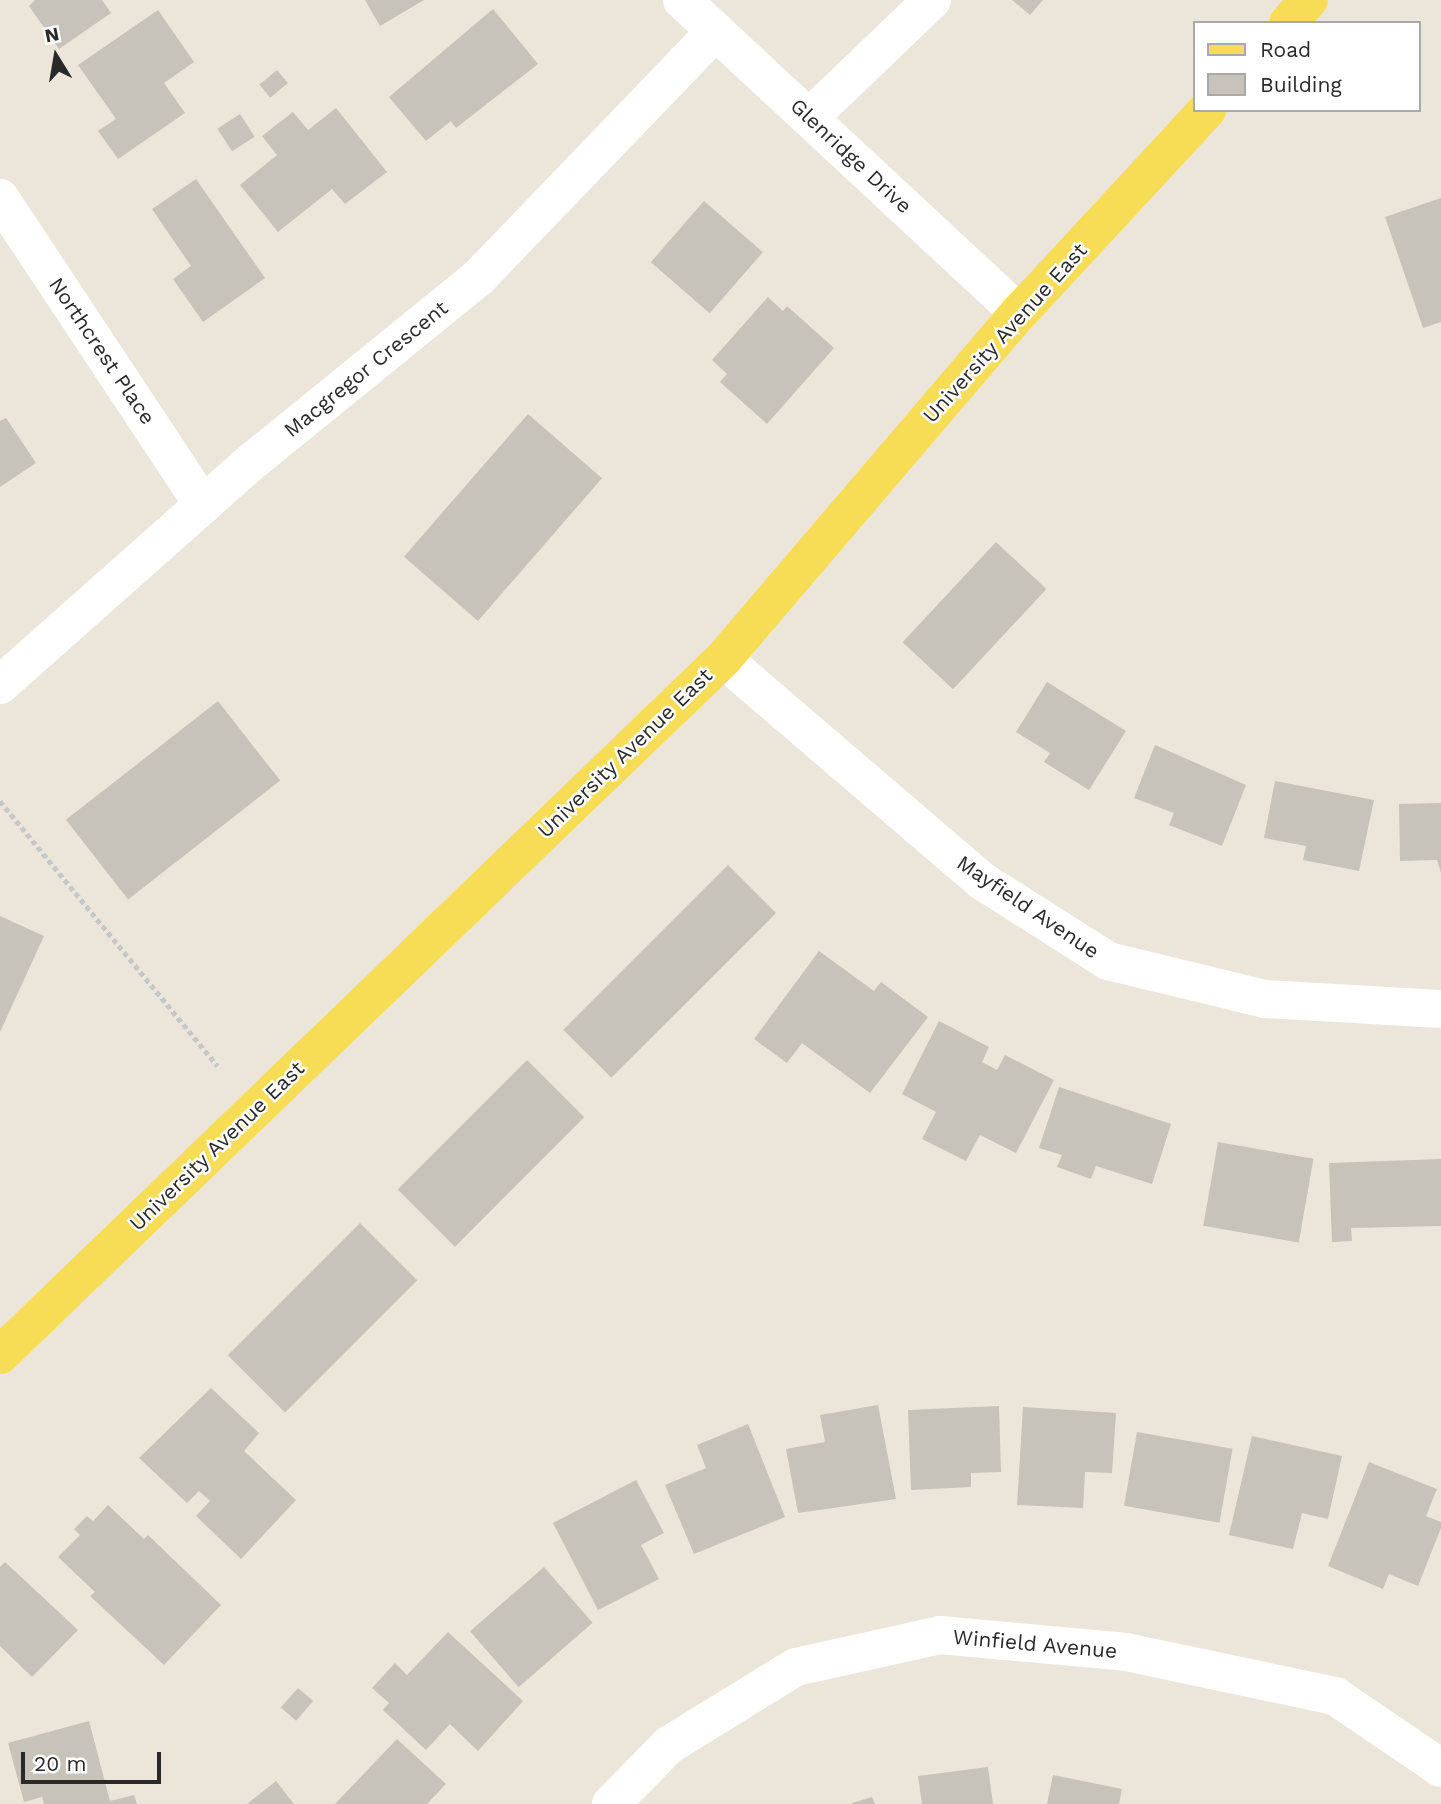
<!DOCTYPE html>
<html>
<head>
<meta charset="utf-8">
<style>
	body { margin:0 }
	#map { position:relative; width:1441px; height:1804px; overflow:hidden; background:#ece6da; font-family:"Work Sans",sans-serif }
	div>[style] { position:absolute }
	.building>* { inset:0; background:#c7c2ba; transform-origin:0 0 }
	.path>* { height:4.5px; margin-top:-2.25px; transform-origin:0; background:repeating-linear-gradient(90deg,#c7c7c7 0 5px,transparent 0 8.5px) }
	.minor>* { height:38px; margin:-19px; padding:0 19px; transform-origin:19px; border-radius:19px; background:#fff }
	.major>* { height:38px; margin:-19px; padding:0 19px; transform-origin:19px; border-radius:19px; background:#f7dc55 }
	span { translate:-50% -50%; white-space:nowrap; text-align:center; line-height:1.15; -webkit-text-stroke:5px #fff; paint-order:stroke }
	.street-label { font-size:21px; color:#292929 }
	.legend { position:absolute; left:1193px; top:21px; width:228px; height:91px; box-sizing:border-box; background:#fff; border:2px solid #a9a9a9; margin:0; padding:9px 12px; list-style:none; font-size:21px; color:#292929 }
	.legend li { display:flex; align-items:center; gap:14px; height:35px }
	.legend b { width:35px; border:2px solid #a9a9a9 }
	.north { position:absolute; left:21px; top:21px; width:70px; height:70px; -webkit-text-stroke:5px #fff; paint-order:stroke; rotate:349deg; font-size:19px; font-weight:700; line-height:28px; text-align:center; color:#292929 }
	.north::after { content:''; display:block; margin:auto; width:24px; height:32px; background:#292929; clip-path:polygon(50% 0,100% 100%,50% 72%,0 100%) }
	.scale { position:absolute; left:21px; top:1752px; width:140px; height:32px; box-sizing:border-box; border:4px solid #292929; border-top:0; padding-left:9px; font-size:21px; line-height:24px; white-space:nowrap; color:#292929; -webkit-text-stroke:5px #fff; paint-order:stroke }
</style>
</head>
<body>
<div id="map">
	<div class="building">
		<i style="clip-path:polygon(35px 0,102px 0,111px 13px,59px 49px,29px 6px)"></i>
		<i style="clip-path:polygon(365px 0,424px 0,380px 26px)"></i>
		<i style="clip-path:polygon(1012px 0,1043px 0,1030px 15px)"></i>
		<i style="clip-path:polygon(493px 9px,538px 64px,456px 128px,451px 121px,426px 141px,389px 97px)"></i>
		<i style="clip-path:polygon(158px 10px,194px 62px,164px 83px,185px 113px,118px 159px,98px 131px,116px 119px,78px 65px)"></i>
		<i style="left:277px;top:70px;width:17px;height:23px;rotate:50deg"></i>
		<i style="clip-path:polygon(336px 108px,387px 172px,345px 204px,332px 189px,278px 232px,240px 185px,277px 155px,262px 136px,293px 112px,308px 130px)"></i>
		<i style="left:240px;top:114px;width:27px;height:27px;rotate:57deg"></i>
		<i style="clip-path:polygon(196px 179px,265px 278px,203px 322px,173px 279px,191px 266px,152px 209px)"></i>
		<i style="clip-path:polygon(1441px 198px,1441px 322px,1423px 328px,1385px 217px)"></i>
		<i style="left:704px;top:201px;width:78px;height:81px;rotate:41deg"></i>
		<i style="clip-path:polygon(768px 297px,783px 311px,787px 306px,834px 348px,767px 424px,720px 382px,727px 374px,712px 360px)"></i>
		<i style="left:528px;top:414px;width:98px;height:189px;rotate:41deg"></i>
		<i style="clip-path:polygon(6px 418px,36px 463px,0 487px,0 421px)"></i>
		<i style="left:996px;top:542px;width:69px;height:137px;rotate:43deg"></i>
		<i style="clip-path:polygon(1047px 682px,1126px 731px,1089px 790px,1044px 762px,1050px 753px,1016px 732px)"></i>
		<i style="left:218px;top:701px;width:101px;height:193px;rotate:52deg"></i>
		<i style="clip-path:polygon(1155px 745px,1246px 785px,1222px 846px,1169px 825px,1174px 813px,1134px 798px)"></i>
		<i style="clip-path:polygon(1275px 781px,1374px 800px,1359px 871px,1303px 860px,1306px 846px,1264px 838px)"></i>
		<i style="clip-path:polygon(1441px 803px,1441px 873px,1437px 860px,1400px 861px,1399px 804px)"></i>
		<i style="left:728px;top:865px;width:68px;height:233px;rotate:45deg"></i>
		<i style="clip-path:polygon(0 916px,44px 936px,0 1032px)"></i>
		<i style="clip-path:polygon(819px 951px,874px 991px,881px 982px,928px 1017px,870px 1093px,802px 1043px,787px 1063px,754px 1039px)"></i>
		<i style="clip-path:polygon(939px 1021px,989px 1047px,982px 1062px,997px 1070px,1005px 1055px,1054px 1080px,1016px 1153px,980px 1135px,966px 1161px,922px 1139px,936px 1112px,902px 1094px)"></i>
		<i style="left:527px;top:1060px;width:81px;height:183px;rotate:45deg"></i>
		<i style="clip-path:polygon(1059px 1087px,1171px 1124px,1152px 1184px,1096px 1166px,1091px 1179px,1057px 1167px,1062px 1155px,1039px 1148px)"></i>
		<i style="left:1218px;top:1142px;width:97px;height:85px;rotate:10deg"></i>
		<i style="clip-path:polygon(1441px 1159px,1441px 1226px,1351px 1228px,1352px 1241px,1332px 1242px,1329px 1163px)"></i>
		<i style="left:360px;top:1223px;width:81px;height:187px;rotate:45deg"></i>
		<i style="clip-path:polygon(211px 1388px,259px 1433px,244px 1451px,296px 1500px,241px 1559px,196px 1516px,210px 1501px,199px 1491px,187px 1503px,139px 1458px)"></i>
		<i style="clip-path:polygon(878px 1405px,896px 1499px,798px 1513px,786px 1449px,825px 1442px,820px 1415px)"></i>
		<i style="clip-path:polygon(999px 1406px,1001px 1472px,971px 1473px,971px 1487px,911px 1490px,908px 1410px)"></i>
		<i style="clip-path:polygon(1023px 1407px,1116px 1413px,1112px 1473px,1085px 1472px,1083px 1508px,1017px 1505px)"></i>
		<i style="clip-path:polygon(748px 1424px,785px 1517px,694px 1554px,665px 1485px,706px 1468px,697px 1445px)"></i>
		<i style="left:1137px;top:1432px;width:97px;height:75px;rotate:10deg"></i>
		<i style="clip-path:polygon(1252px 1436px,1342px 1456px,1328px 1519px,1302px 1513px,1293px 1549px,1229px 1535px)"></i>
		<i style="clip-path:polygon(1369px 1462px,1437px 1489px,1426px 1516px,1441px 1522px,1441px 1528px,1418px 1586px,1389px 1574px,1383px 1589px,1328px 1566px)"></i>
		<i style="clip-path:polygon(636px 1480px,664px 1533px,641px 1545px,659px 1579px,598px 1610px,553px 1523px)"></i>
		<i style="clip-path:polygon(108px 1505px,144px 1539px,148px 1535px,221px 1605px,164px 1665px,90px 1596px,95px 1592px,58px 1557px,80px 1535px,74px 1529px,87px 1516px,93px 1521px)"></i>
		<i style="clip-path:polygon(5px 1562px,78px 1630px,32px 1677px,0 1646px,0 1567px)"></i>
		<i style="left:544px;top:1567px;width:74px;height:98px;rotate:49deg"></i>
		<i style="clip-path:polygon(448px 1632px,523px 1701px,478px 1751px,450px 1724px,426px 1750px,383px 1710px,389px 1703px,372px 1688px,395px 1663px,407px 1675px)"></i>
		<i style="left:298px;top:1688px;width:20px;height:26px;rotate:41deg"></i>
		<i style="clip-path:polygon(89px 1721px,110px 1801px,134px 1795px,137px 1804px,44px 1804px,42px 1797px,24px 1802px,8px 1743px)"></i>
		<i style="clip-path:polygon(397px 1739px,446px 1784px,427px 1804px,335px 1804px)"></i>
		<i style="clip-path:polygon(988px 1767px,993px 1804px,922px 1804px,918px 1776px)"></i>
		<i style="clip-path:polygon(1053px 1775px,1122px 1789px,1119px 1804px,1047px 1804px)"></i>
		<i style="clip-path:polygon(276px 1781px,294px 1804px,247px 1804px)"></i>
		<i style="clip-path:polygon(872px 1797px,875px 1804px,852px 1804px,852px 1803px)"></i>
	</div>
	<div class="path">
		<i style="left:0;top:801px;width:343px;rotate:50.6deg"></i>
	</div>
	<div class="minor">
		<i style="left:682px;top:0;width:460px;rotate:42.9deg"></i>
		<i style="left:810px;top:117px;width:169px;rotate:-43.8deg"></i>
		<i style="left:0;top:198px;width:368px;rotate:56.5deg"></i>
		<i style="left:723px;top:659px;width:341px;rotate:40.6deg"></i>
		<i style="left:982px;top:881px;width:149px;rotate:32.4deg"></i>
		<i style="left:1108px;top:961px;width:162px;rotate:13.6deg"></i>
		<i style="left:1265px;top:999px;width:176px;rotate:3.3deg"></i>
		<i style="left:0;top:685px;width:327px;rotate:-41.6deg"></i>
		<i style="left:244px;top:468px;width:303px;rotate:-39.1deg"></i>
		<i style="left:479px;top:277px;width:339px;rotate:-46.1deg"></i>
		<i style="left:611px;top:1804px;width:83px;rotate:-45.5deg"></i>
		<i style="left:669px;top:1745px;width:149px;rotate:-31.6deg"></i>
		<i style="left:796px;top:1667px;width:148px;rotate:-12.5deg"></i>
		<i style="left:940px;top:1635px;width:187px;rotate:5.2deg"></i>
		<i style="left:1126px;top:1652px;width:214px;rotate:11.9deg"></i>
		<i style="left:1335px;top:1696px;width:128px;rotate:34.2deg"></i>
	</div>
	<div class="major">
		<i style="left:1288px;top:23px;width:31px;rotate:-48deg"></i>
		<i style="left:0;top:1355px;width:1004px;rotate:-43.91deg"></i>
		<i style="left:723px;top:659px;width:455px;rotate:-49.5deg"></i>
		<i style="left:1019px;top:313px;width:277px;rotate:-47.2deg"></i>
	</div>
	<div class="street-label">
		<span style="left:851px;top:156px;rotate:43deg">Glenridge Drive</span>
		<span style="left:1005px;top:333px;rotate:-48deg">University Avenue East</span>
		<span style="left:102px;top:351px;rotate:56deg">Northcrest Place</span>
		<span style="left:366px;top:369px;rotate:-39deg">Macgregor Crescent</span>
		<span style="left:625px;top:753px;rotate:-44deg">University Avenue East</span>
		<span style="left:1028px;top:907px;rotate:34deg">Mayfield Avenue</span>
		<span style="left:217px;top:1146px;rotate:-44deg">University Avenue East</span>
		<span style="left:1035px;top:1644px;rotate:5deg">Winfield Avenue</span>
	</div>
	<ul class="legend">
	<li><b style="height:9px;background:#f7dc55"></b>Road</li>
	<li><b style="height:19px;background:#c7c2ba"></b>Building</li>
	</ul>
	<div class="north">N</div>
	<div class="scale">20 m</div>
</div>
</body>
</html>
